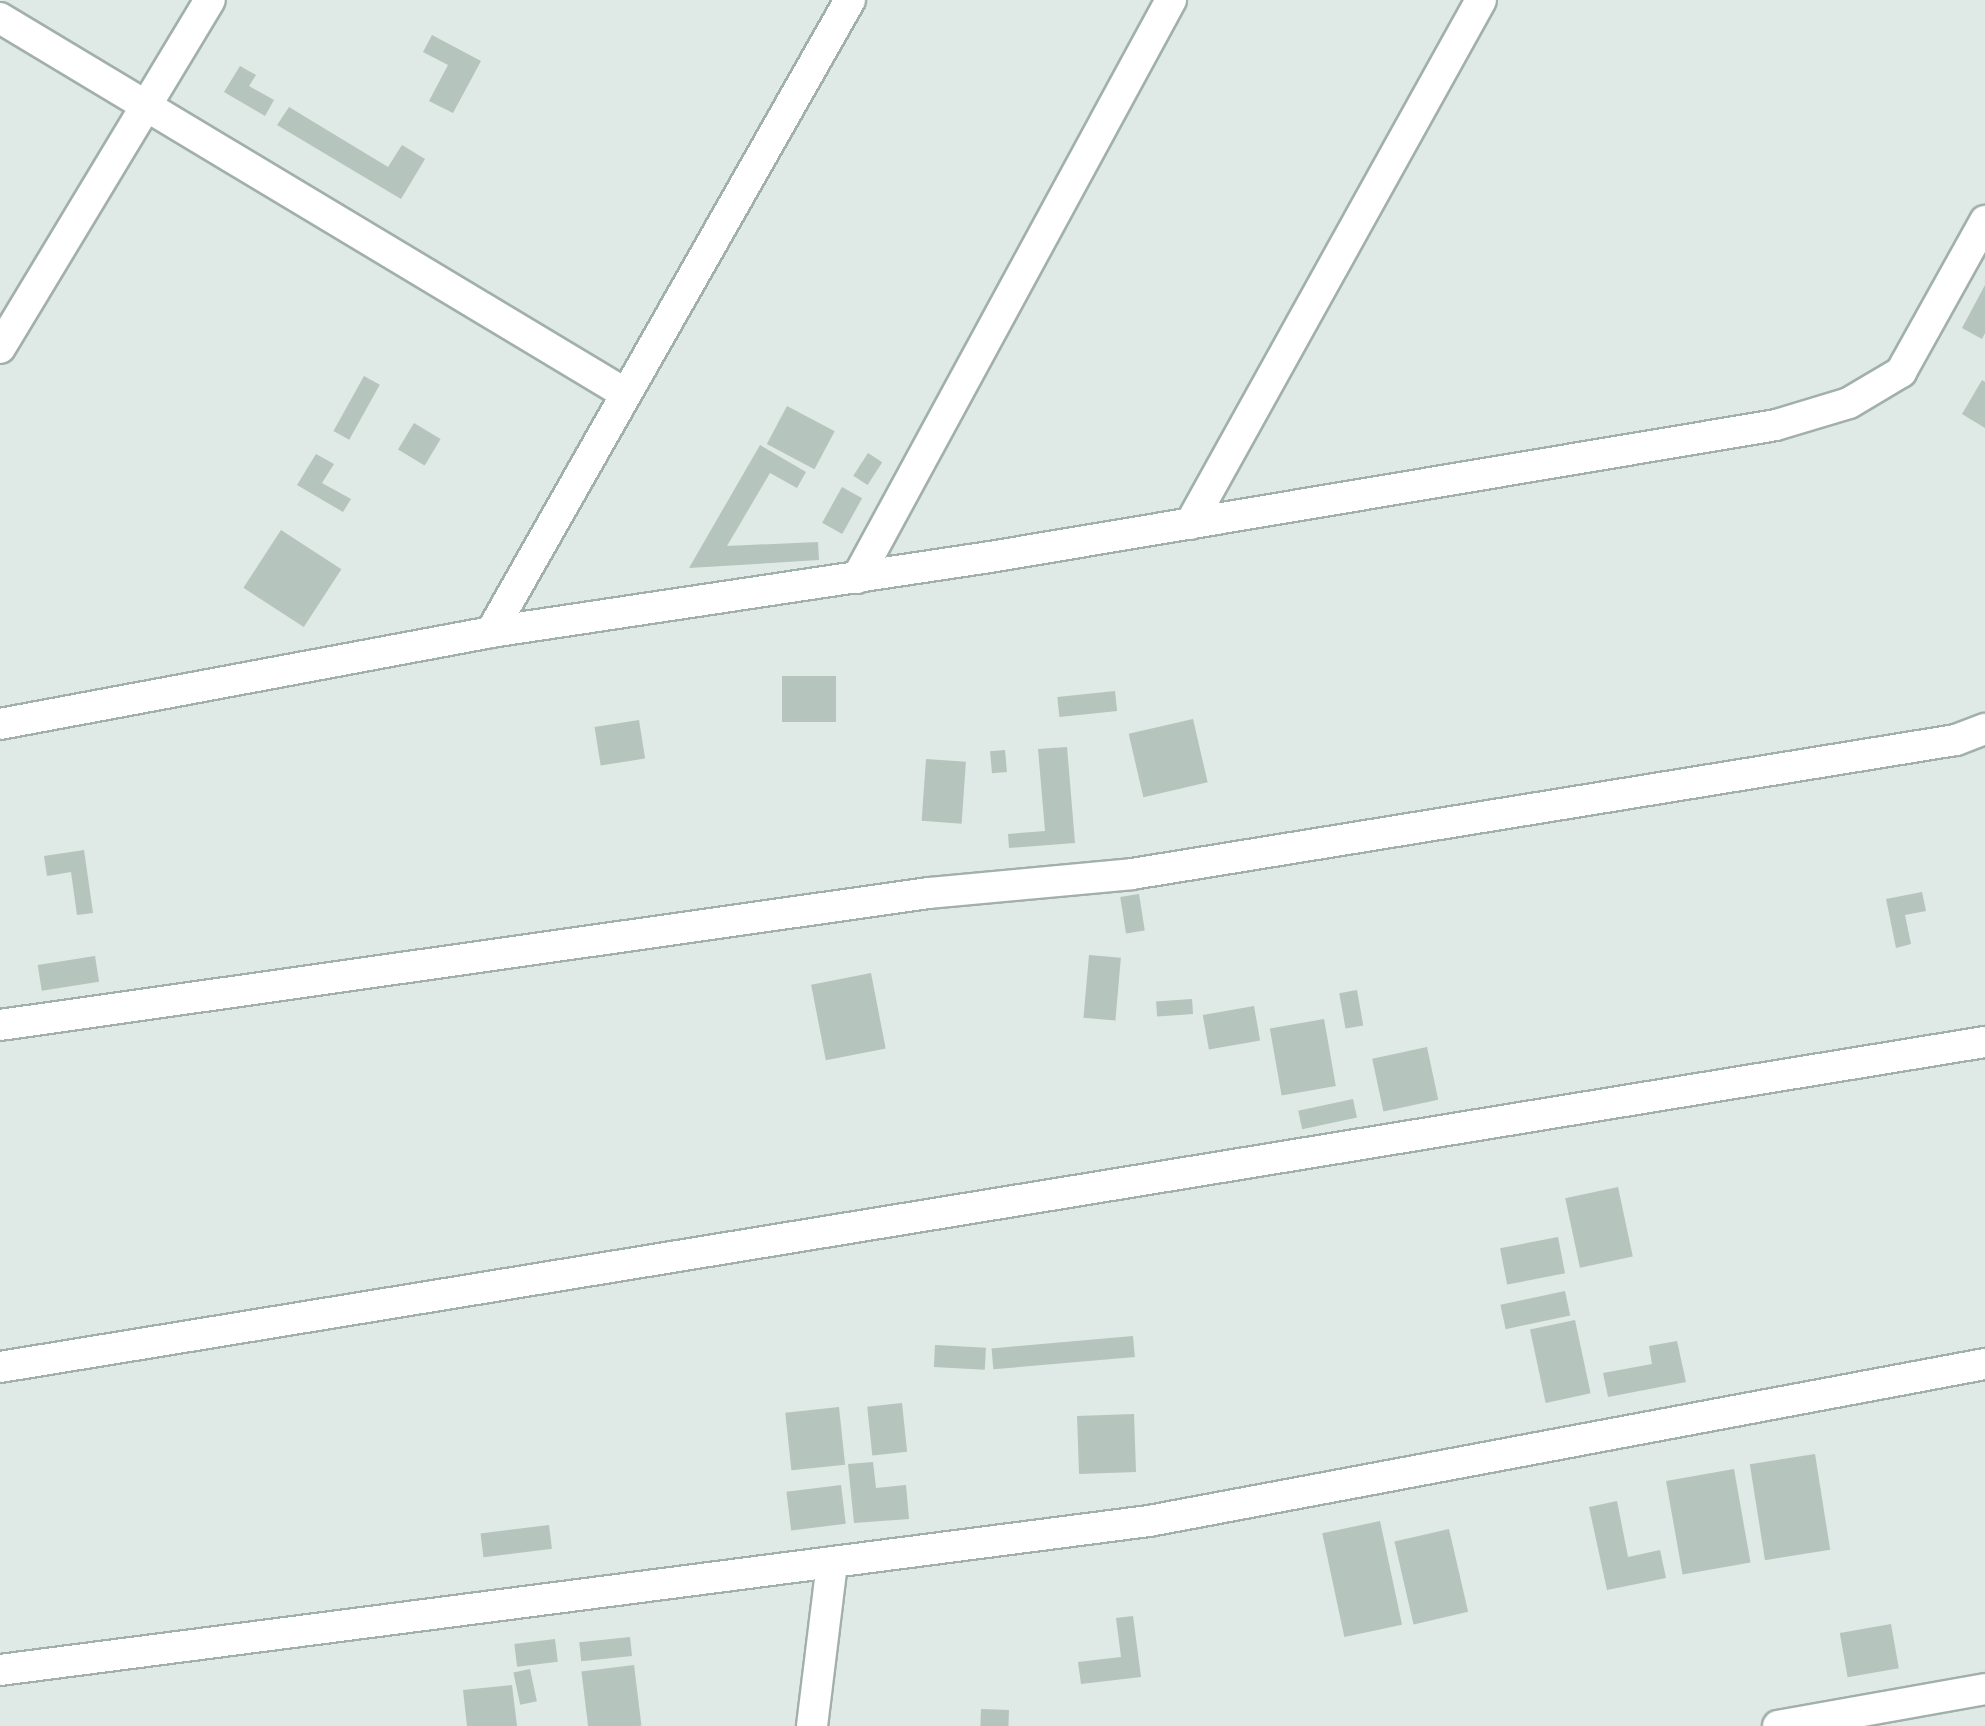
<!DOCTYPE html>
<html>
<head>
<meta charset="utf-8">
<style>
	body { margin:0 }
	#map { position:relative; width:1985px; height:1726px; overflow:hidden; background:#dfe9e5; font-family:Commissioner,sans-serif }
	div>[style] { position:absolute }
	.building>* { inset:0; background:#b5c4bd; transform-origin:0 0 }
	.roads { filter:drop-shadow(2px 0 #a2b0ac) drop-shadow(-2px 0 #a2b0ac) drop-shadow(0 2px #a2b0ac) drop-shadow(0 -2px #a2b0ac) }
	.minor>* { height:30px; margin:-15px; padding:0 15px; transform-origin:15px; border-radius:15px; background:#fff }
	span { translate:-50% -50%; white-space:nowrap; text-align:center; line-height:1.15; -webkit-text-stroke:9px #eff6f3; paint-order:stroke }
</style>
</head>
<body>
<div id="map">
	<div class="building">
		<i style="clip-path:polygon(432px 35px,481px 61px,453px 113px,429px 101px,448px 65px,423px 52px)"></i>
		<i style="clip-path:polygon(240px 66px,256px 75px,249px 86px,274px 100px,265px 116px,224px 92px)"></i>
		<i style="clip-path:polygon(289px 107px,388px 167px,402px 145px,425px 159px,401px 199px,277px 125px)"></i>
		<i style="clip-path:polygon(1985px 285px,1985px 333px,1982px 339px,1962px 328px)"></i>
		<i style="left:364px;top:376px;width:18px;height:63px;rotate:29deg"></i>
		<i style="clip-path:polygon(1982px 380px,1985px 382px,1985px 428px,1962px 414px)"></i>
		<i style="left:787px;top:406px;width:54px;height:43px;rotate:28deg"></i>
		<i style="left:414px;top:423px;width:31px;height:31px;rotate:31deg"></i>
		<i style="clip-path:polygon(760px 445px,806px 472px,797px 488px,770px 473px,727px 546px,818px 542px,819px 560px,689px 568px)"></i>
		<i style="left:868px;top:453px;width:17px;height:27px;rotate:33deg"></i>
		<i style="clip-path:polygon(316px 454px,334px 464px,322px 483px,351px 499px,343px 512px,297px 485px)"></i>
		<i style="left:842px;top:487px;width:23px;height:41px;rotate:29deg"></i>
		<i style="left:281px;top:530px;width:72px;height:69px;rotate:33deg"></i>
		<i style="left:782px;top:676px;width:54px;height:46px"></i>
		<i style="left:1115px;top:691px;width:20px;height:58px;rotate:84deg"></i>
		<i style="left:1193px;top:719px;width:65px;height:66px;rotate:77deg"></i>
		<i style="left:639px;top:720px;width:39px;height:45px;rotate:81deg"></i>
		<i style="clip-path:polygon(1067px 747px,1075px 843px,1009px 848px,1008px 834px,1045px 831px,1038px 749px)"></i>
		<i style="left:1005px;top:750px;width:22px;height:15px;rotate:85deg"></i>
		<i style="left:926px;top:759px;width:40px;height:62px;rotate:4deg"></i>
		<i style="clip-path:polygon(84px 850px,93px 913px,77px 915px,71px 872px,47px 876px,44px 856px)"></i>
		<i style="clip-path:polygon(1922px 892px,1926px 911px,1905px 915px,1911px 944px,1896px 948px,1886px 899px)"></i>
		<i style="left:1139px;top:894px;width:37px;height:19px;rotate:81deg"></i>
		<i style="left:1089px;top:955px;width:32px;height:63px;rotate:5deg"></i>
		<i style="left:95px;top:956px;width:26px;height:58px;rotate:81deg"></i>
		<i style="left:871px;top:973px;width:77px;height:61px;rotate:79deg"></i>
		<i style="left:1357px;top:990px;width:36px;height:18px;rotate:80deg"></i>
		<i style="left:1192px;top:999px;width:15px;height:36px;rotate:86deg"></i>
		<i style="left:1254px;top:1006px;width:35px;height:52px;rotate:80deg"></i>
		<i style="left:1324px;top:1019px;width:68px;height:55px;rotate:80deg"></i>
		<i style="left:1427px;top:1047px;width:54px;height:56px;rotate:78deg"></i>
		<i style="left:1353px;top:1099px;width:19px;height:56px;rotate:78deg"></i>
		<i style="left:1618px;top:1187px;width:71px;height:54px;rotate:78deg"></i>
		<i style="left:1558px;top:1237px;width:37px;height:59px;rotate:79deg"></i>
		<i style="left:1565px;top:1291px;width:25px;height:66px;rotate:78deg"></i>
		<i style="left:1575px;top:1320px;width:75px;height:46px;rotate:78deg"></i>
		<i style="left:1133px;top:1336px;width:21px;height:142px;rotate:85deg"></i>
		<i style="clip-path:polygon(1677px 1341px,1686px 1382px,1608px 1397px,1603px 1373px,1652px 1364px,1649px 1346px)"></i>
		<i style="left:935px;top:1345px;width:51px;height:22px;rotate:3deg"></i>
		<i style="left:902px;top:1403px;width:49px;height:35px;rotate:84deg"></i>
		<i style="left:839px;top:1407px;width:58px;height:54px;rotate:84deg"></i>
		<i style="left:1134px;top:1414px;width:58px;height:57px;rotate:88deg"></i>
		<i style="left:1815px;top:1454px;width:97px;height:66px;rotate:81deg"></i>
		<i style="clip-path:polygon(873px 1462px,876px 1488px,906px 1485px,909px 1519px,854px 1523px,848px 1464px)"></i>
		<i style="left:1734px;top:1469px;width:95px;height:69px;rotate:80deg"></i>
		<i style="left:841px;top:1485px;width:39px;height:55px;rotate:83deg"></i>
		<i style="clip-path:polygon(1617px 1501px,1628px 1557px,1660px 1550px,1666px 1578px,1607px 1590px,1589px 1507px)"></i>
		<i style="left:1380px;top:1521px;width:106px;height:59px;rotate:78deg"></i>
		<i style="left:549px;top:1525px;width:24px;height:69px;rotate:83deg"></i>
		<i style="left:1449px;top:1529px;width:85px;height:56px;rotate:77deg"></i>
		<i style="clip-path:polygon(1133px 1616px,1141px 1677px,1081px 1684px,1078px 1662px,1121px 1657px,1116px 1618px)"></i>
		<i style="left:1891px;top:1624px;width:45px;height:52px;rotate:80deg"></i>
		<i style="left:630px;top:1637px;width:19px;height:51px;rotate:84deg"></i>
		<i style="left:555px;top:1639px;width:23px;height:41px;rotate:83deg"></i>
		<i style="left:634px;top:1665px;width:61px;height:53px;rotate:83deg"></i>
		<i style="left:530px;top:1669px;width:33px;height:17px;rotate:78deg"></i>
		<i style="clip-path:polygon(512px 1685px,517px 1726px,467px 1726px,463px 1690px)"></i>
		<i style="left:981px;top:1709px;width:28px;height:17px;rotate:2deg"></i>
	</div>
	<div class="roads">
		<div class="minor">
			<i style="left:0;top:18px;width:730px;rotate:30.99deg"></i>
			<i style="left:0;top:348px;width:406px;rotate:-58.9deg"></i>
			<i style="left:1190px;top:524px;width:599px;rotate:-60.95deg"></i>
			<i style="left:857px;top:578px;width:658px;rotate:-61.49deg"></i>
			<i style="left:491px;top:632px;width:727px;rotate:-60.4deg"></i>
			<i style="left:0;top:724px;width:500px;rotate:-10.6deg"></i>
			<i style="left:491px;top:632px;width:505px;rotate:-8.55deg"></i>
			<i style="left:990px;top:557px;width:797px;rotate:-9.53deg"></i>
			<i style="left:1776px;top:425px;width:76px;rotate:-16.8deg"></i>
			<i style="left:1849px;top:403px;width:61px;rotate:-30.8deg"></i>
			<i style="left:1901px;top:372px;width:173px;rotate:-60.9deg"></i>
			<i style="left:0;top:1025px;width:938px;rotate:-8.09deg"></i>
			<i style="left:929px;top:893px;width:204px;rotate:-5.3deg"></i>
			<i style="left:1132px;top:874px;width:835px;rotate:-9.24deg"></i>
			<i style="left:1956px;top:740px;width:31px;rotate:-21deg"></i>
			<i style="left:0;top:1367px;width:2011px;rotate:-9.3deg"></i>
			<i style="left:0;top:1670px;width:1159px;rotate:-7.39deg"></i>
			<i style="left:1149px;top:1521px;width:851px;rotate:-10.64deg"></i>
			<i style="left:812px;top:1726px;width:165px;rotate:-83deg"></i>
			<i style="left:1778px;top:1726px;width:210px;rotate:-10.1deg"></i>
		</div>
	</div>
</div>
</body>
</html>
